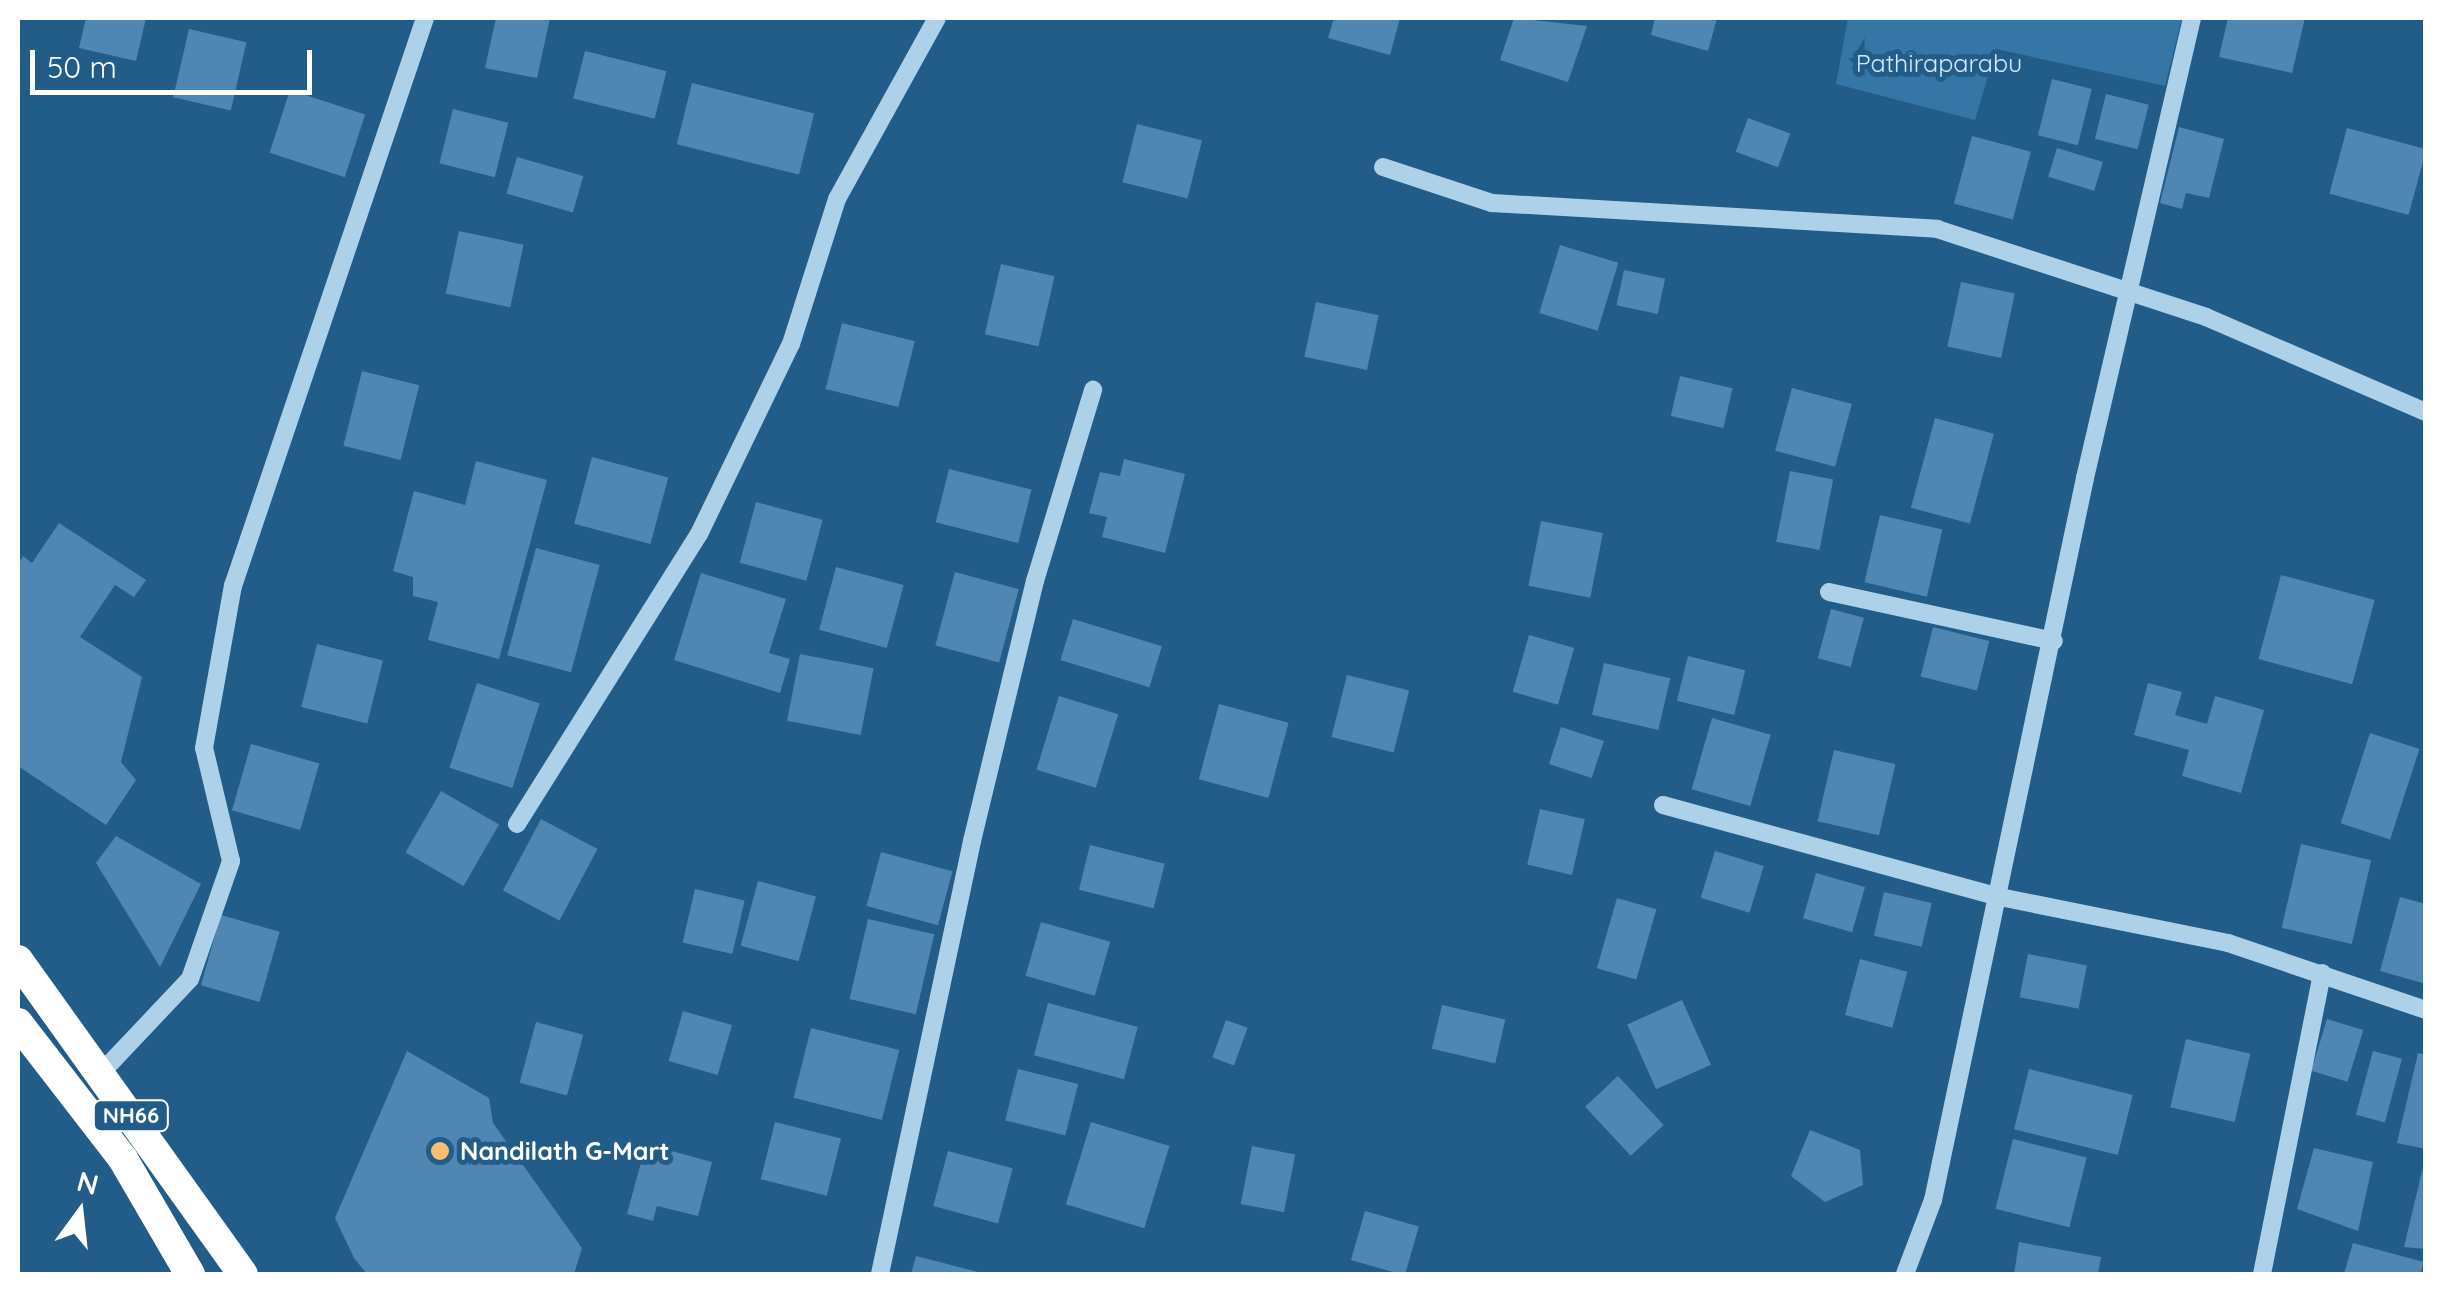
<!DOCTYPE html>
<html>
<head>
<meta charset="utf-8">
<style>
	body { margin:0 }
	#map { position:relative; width:2443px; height:1292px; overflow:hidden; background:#225c89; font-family:Quicksand,sans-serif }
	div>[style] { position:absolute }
	.green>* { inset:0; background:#3676a6 }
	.building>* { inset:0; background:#4f87b2; transform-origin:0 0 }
	.minor>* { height:18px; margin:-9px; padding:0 9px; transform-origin:9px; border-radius:9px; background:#aed1ea }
	.highway>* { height:30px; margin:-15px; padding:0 15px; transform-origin:15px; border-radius:15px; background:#fff }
	.dots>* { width:28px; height:28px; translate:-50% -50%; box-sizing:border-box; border:5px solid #225c89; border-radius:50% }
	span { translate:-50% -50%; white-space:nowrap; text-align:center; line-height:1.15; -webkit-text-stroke:10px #225c89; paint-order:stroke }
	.shield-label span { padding:2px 8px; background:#225c89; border:2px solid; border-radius:8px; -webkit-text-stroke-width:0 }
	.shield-label { font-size:22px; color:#fff; font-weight:700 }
	.park-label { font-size:25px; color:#d3e8f8 }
	.poi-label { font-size:25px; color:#fff; font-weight:700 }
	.left { translate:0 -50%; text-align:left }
	.frame { position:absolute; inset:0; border:20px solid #fff; pointer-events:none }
	.north { position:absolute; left:30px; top:1162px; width:100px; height:100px; -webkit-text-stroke:8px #225c89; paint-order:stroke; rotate:15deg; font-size:28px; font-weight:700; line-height:40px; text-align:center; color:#fff }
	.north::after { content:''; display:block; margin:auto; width:35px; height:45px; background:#fff; clip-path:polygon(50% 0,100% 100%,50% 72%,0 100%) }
	.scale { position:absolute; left:30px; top:50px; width:282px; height:45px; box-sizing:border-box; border:5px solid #fff; border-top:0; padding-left:12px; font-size:30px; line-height:35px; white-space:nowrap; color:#fff; -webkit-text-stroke:8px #225c89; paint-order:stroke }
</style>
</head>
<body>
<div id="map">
	<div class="green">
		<i style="clip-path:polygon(1848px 18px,2182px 18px,2165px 86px,1996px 49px,1975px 120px,1836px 84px)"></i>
	</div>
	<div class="building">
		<i style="clip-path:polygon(86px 18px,146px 18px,136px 61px,79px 48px)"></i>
		<i style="clip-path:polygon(496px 18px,550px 18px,537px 78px,485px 68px)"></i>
		<i style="clip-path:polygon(1334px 18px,1400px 18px,1390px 55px,1328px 38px)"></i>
		<i style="clip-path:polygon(1514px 18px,1587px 26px,1568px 82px,1500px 60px)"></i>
		<i style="clip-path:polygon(1655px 18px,1717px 18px,1708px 51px,1651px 35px)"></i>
		<i style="clip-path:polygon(2228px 18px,2305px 18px,2292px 73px,2219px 57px)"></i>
		<i style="left:189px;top:29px;width:59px;height:70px;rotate:13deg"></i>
		<i style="left:585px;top:51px;width:84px;height:49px;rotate:14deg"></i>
		<i style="left:2052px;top:79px;width:41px;height:58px;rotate:14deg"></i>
		<i style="left:692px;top:83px;width:126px;height:63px;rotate:14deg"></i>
		<i style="left:290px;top:90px;width:79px;height:66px;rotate:18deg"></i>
		<i style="left:2106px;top:94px;width:44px;height:46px;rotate:14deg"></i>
		<i style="left:453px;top:109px;width:57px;height:56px;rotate:14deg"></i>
		<i style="left:1748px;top:118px;width:45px;height:36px;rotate:20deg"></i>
		<i style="left:1137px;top:124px;width:67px;height:60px;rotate:14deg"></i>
		<i style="clip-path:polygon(2179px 127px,2224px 139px,2209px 198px,2186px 193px,2182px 209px,2160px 203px)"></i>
		<i style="left:2347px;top:128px;width:82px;height:68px;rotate:15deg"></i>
		<i style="left:1972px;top:136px;width:61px;height:70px;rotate:15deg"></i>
		<i style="left:2057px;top:148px;width:48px;height:30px;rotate:17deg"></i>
		<i style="left:517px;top:157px;width:69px;height:38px;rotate:16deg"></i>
		<i style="left:459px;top:231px;width:66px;height:64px;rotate:12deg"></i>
		<i style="left:1560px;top:245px;width:61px;height:71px;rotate:17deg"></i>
		<i style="left:1001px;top:264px;width:55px;height:72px;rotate:13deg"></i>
		<i style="left:1624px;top:270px;width:42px;height:36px;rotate:12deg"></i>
		<i style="left:1961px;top:282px;width:55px;height:66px;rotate:12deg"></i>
		<i style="left:1316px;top:302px;width:64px;height:56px;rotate:12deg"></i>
		<i style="left:842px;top:323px;width:75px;height:68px;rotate:14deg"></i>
		<i style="left:362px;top:371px;width:59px;height:77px;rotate:14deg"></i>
		<i style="left:1680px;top:376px;width:54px;height:41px;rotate:13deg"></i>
		<i style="left:1792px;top:388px;width:62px;height:65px;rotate:15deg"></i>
		<i style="left:1935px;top:418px;width:61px;height:93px;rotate:15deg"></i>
		<i style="left:592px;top:457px;width:79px;height:69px;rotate:15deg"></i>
		<i style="clip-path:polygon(1124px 459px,1185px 474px,1165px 553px,1102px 537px,1107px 517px,1089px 513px,1100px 472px,1120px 476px)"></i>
		<i style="clip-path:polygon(476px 461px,547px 480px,499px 659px,428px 640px,438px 602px,413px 596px,413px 577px,393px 571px,414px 491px,465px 505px)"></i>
		<i style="left:949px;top:469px;width:85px;height:55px;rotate:14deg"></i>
		<i style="left:1790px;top:471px;width:44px;height:72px;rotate:11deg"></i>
		<i style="left:756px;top:502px;width:69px;height:63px;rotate:15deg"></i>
		<i style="left:1880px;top:515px;width:64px;height:69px;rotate:13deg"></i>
		<i style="left:1541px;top:521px;width:63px;height:66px;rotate:11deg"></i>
		<i style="clip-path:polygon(59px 523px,146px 580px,134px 597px,115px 585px,80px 637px,142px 677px,121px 762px,136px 780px,106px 825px,18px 766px,18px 564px,23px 556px,32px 563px)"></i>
		<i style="left:536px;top:548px;width:66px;height:111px;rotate:15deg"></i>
		<i style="left:836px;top:567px;width:70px;height:65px;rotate:15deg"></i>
		<i style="left:955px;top:572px;width:66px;height:76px;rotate:15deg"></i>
		<i style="clip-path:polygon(701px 573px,786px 599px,769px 653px,790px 659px,780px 693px,674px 660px)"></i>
		<i style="left:2281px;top:575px;width:97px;height:87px;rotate:15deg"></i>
		<i style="left:1831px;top:609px;width:34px;height:51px;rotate:15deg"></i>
		<i style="left:1073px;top:619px;width:93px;height:43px;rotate:17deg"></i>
		<i style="left:1933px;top:627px;width:58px;height:51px;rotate:14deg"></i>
		<i style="left:1529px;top:635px;width:47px;height:59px;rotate:16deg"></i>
		<i style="left:317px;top:644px;width:68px;height:65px;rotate:14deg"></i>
		<i style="left:800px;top:654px;width:75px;height:68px;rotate:11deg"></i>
		<i style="left:1688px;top:656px;width:59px;height:46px;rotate:14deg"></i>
		<i style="left:1604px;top:663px;width:68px;height:53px;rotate:13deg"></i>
		<i style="left:1347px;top:675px;width:64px;height:64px;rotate:14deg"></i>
		<i style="left:477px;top:683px;width:66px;height:89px;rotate:18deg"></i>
		<i style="clip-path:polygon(2148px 683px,2182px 692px,2175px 715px,2207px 724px,2215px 696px,2264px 710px,2241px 793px,2182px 776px,2189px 750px,2134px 735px)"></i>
		<i style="left:1059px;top:696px;width:62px;height:77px;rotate:17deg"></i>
		<i style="left:1219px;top:704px;width:72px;height:78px;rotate:15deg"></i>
		<i style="left:1712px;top:718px;width:61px;height:74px;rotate:16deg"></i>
		<i style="left:1561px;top:727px;width:45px;height:39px;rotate:18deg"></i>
		<i style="left:2370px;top:733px;width:52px;height:95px;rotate:18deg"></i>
		<i style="left:251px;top:744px;width:71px;height:69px;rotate:16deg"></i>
		<i style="left:1834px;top:750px;width:63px;height:73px;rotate:13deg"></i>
		<i style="left:441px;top:791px;width:67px;height:71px;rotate:30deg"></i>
		<i style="left:1540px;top:809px;width:46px;height:57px;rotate:13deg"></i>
		<i style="left:541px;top:819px;width:64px;height:81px;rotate:28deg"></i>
		<i style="clip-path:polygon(116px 836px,201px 884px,160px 967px,96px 863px)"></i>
		<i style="left:2301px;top:844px;width:72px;height:86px;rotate:13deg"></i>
		<i style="left:1090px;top:845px;width:77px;height:46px;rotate:14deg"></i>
		<i style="left:1715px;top:851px;width:51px;height:49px;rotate:17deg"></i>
		<i style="left:881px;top:852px;width:74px;height:56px;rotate:15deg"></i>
		<i style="left:1816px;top:873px;width:51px;height:47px;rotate:16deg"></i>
		<i style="left:758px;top:881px;width:60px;height:67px;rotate:15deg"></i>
		<i style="left:695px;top:889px;width:51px;height:55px;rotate:13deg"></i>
		<i style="left:1884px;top:892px;width:49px;height:45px;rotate:13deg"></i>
		<i style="clip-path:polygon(2400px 897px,2426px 904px,2426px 984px,2380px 971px)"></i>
		<i style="left:1617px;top:898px;width:41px;height:73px;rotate:16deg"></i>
		<i style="left:221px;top:915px;width:61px;height:73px;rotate:16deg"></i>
		<i style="left:868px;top:919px;width:68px;height:82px;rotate:13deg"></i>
		<i style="left:1041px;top:922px;width:72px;height:56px;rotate:16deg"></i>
		<i style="left:2028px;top:954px;width:60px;height:44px;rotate:11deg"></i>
		<i style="left:1860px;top:959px;width:49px;height:58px;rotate:15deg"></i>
		<i style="left:1682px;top:1000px;width:71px;height:60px;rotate:66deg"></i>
		<i style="left:1048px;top:1003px;width:93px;height:54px;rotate:15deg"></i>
		<i style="left:1442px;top:1005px;width:65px;height:45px;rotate:13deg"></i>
		<i style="left:683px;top:1011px;width:51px;height:52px;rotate:16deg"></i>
		<i style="left:2327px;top:1019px;width:38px;height:54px;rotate:17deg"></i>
		<i style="left:1226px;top:1020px;width:23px;height:40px;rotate:20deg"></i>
		<i style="left:536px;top:1022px;width:49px;height:63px;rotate:15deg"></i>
		<i style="left:811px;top:1028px;width:91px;height:72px;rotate:14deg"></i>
		<i style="left:2186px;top:1039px;width:66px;height:70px;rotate:13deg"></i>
		<i style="clip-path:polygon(407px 1051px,489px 1098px,493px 1123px,582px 1248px,574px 1274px,367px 1274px,354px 1258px,335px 1218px)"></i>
		<i style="left:2373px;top:1051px;width:30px;height:66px;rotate:15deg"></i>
		<i style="clip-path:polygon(2418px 1053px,2426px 1055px,2426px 1149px,2397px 1143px)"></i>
		<i style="left:1018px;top:1069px;width:62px;height:53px;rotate:14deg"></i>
		<i style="left:2029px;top:1069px;width:107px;height:62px;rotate:14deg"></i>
		<i style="left:1618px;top:1076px;width:67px;height:45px;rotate:47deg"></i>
		<i style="left:775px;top:1122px;width:68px;height:59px;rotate:14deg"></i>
		<i style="left:1091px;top:1122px;width:82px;height:86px;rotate:17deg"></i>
		<i style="clip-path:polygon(1810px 1130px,1860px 1150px,1863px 1185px,1825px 1202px,1791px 1176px)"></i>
		<i style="left:2013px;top:1139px;width:76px;height:72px;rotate:14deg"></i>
		<i style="clip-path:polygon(646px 1144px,712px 1162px,698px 1216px,657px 1206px,653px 1221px,627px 1214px)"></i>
		<i style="left:1252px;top:1146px;width:44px;height:59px;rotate:11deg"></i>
		<i style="clip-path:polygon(2314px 1148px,2373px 1162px,2358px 1231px,2297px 1209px)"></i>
		<i style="left:948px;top:1151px;width:67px;height:57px;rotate:15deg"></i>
		<i style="clip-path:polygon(2422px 1171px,2426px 1172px,2426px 1249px,2404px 1247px)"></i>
		<i style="left:1365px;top:1211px;width:56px;height:51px;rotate:16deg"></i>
		<i style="clip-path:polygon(2019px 1242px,2101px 1257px,2098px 1274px,2014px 1274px)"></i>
		<i style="clip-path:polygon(2353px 1243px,2424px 1262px,2420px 1274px,2344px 1274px)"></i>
		<i style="clip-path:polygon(916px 1256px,982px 1273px,982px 1274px,911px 1274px)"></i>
	</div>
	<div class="minor">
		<i style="left:1383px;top:167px;width:115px;rotate:18.3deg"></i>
		<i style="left:1492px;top:203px;width:446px;rotate:3.3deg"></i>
		<i style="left:1937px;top:229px;width:283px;rotate:18.1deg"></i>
		<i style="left:2206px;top:317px;width:240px;rotate:23.4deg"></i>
		<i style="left:1829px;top:592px;width:230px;rotate:12.3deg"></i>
		<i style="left:1663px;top:805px;width:344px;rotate:15.3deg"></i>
		<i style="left:1995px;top:896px;width:238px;rotate:11.4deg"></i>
		<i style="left:2228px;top:943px;width:209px;rotate:18.7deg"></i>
		<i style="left:517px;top:824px;width:342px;rotate:-57.9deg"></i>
		<i style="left:699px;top:534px;width:211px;rotate:-64.2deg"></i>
		<i style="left:791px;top:344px;width:152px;rotate:-72.4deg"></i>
		<i style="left:837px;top:199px;width:207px;rotate:-61.1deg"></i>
		<i style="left:101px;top:1073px;width:129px;rotate:-46.6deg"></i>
		<i style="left:190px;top:979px;width:125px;rotate:-70.8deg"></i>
		<i style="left:231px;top:861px;width:116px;rotate:-103.4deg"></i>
		<i style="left:204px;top:748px;width:165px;rotate:-79.9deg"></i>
		<i style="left:233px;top:586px;width:600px;rotate:-71.32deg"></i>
		<i style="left:880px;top:1274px;width:443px;rotate:-78deg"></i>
		<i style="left:972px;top:841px;width:268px;rotate:-76.4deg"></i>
		<i style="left:1035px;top:581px;width:200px;rotate:-73.1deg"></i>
		<i style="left:1905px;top:1274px;width:79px;rotate:-69.3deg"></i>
		<i style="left:1933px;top:1200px;width:738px;rotate:-78.11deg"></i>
		<i style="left:2085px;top:478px;width:472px;rotate:-76.9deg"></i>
		<i style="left:2262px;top:1274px;width:307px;rotate:-78.7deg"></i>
	</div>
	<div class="highway">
		<i style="left:18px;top:960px;width:386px;rotate:54.4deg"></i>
		<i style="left:18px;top:1023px;width:172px;rotate:52.3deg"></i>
		<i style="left:123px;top:1159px;width:133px;rotate:59.8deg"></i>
	</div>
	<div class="dots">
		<i style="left:440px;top:1151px;background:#f6bf70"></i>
	</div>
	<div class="shield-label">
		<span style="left:131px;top:1116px">NH66</span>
	</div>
	<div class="park-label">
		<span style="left:1939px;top:63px">Pathiraparabu</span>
	</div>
	<div class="poi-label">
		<span class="left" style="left:460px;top:1151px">Nandilath G-Mart</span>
	</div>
	<div class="frame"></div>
	<div class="north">N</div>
	<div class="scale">50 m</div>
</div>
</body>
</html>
